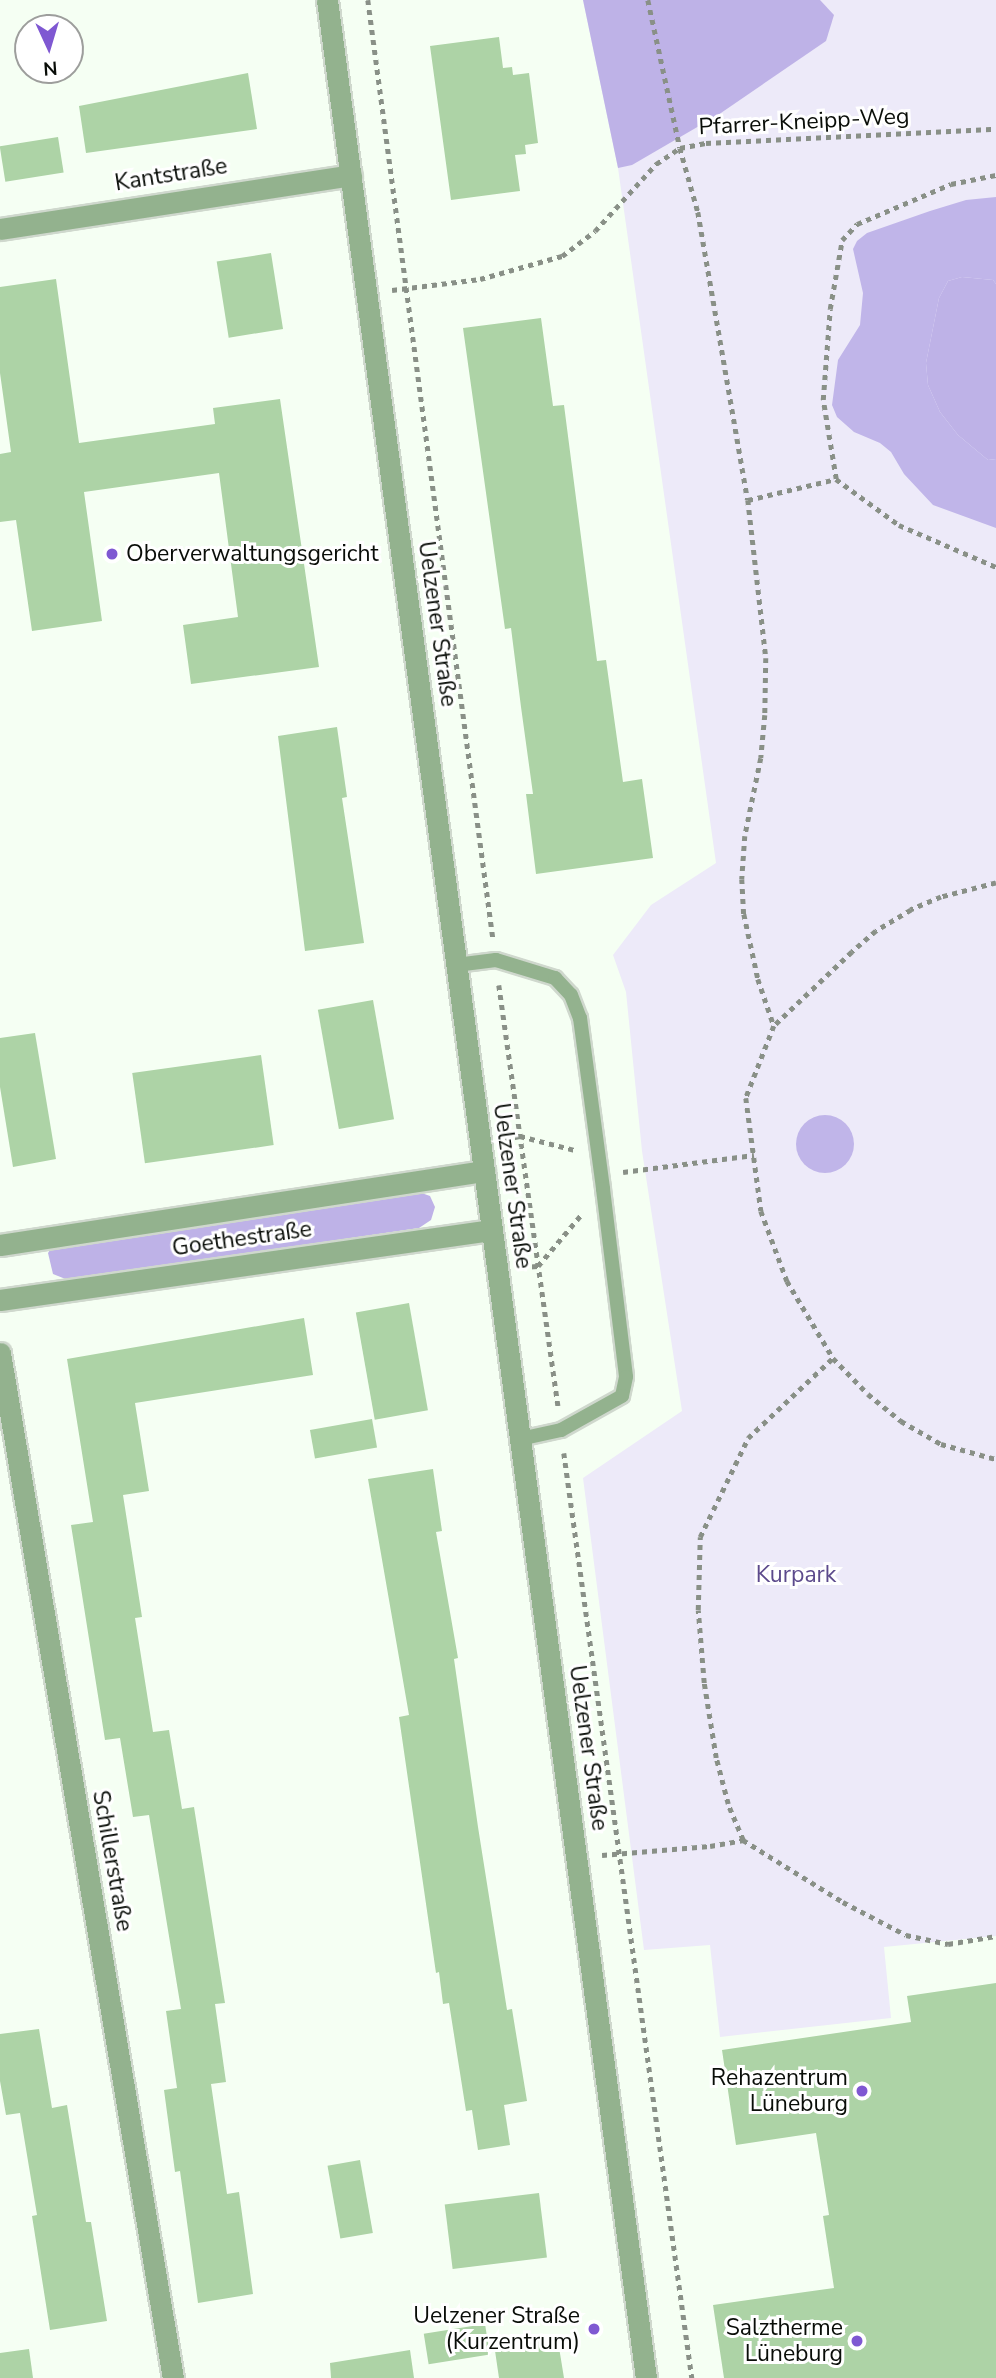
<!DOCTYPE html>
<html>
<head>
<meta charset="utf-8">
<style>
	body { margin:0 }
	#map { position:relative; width:996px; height:2378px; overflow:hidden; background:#f5fff3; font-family:"Nunito Sans",sans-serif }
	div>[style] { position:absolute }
	.green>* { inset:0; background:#edeaf9 }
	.forest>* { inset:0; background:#beb2e7 }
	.water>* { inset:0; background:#c0b5e9 }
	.round { border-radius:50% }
	.building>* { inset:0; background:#add3a6; transform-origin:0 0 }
	.path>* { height:4.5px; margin-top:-2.25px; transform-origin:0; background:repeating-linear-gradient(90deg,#899087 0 5px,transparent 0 10px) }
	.roads { filter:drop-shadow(2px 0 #cfd8cd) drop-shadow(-2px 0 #cfd8cd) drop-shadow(0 2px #cfd8cd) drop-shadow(0 -2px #cfd8cd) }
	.service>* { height:14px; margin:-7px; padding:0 7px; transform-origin:7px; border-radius:7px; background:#93b28e }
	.minor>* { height:21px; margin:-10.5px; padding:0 10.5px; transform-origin:10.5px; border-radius:10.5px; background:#93b28e }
	.tertiary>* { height:21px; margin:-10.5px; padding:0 10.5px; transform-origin:10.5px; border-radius:10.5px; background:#93b28e }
	.dots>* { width:19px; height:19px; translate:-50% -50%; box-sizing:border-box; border:4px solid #fff; border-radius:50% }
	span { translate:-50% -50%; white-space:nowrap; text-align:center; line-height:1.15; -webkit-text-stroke:6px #fff; paint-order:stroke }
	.street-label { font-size:23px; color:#090d08 }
	.poi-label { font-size:23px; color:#090d08 }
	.left { translate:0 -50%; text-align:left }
	.right { translate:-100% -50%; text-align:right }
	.park-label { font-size:23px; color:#5c4a8c }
	.north { position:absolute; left:14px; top:14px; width:70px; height:70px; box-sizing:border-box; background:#fff; border:2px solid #9d9e9c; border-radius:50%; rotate:176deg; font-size:19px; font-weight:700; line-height:28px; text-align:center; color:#090d08 }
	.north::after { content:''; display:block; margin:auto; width:24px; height:32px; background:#7f58d2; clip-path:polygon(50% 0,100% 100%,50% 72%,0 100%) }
</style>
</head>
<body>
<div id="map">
	<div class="green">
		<i style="clip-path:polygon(583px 0,996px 0,996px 1936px,884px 1947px,891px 2018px,720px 2037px,710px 1945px,644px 1950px,583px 1478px,682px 1411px,642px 1151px,626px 992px,613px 955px,651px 905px,716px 863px,618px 168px)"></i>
	</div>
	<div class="forest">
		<i style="clip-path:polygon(583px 0,820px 0,834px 15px,826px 41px,718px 115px,632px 165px,618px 168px)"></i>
		<i style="clip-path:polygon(962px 277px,993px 280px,996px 284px,996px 459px,988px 460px,958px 435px,940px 412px,928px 385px,926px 363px,939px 298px,948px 281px)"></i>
		<i style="clip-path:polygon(416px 1191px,430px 1196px,435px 1207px,431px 1220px,419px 1228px,68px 1280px,53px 1274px,48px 1253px,54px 1244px)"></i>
	</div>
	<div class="water">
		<i style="clip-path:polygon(996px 197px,996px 284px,993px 280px,962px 277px,948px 281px,939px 298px,926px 363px,928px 385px,940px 412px,958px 435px,988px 460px,996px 459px,996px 528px,933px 505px,904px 474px,891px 452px,880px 443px,854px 432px,837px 417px,832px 405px,838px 360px,860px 325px,863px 293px,853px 249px,857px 241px,867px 233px,930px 211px,966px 200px)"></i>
		<i class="round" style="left:796px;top:1115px;width:58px;height:58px"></i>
	</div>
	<div class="building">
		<i style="clip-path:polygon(499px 37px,503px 68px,512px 67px,513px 75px,529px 73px,538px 143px,525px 145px,526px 154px,515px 155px,520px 191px,451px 200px,430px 46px)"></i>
		<i style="clip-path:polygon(248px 73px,257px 129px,86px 153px,79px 106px)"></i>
		<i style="left:58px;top:137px;width:36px;height:59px;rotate:81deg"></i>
		<i style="left:271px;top:253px;width:77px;height:55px;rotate:81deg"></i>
		<i style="clip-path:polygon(56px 279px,79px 443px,215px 424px,213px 408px,280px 399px,319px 667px,191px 684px,183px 625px,238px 617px,219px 473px,84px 492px,102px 621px,32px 631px,16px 520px,0 522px,0 454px,11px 452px,0 373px,0 287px)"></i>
		<i style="clip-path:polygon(541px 318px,553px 406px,564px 405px,597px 661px,606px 660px,623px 782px,642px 779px,653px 858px,536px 874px,526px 794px,533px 794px,521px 707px,511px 628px,505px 629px,463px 328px)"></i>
		<i style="clip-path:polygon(337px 727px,347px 797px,342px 798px,364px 943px,305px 951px,278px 736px)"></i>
		<i style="left:373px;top:1000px;width:121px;height:56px;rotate:80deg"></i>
		<i style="clip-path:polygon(35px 1033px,56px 1159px,13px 1167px,0 1087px,0 1038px)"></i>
		<i style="left:261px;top:1055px;width:91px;height:130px;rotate:82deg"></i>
		<i style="left:409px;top:1303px;width:109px;height:54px;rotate:80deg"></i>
		<i style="clip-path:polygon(304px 1318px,313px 1375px,135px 1403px,149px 1491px,123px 1495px,142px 1617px,135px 1618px,153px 1732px,169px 1730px,182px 1809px,194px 1807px,225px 2003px,215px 2004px,226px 2082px,211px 2084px,227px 2194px,239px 2192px,253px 2294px,198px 2303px,180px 2171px,175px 2172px,164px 2090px,177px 2088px,166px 2011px,181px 2009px,149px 1815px,133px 1817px,120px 1738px,105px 1740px,71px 1525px,93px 1522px,67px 1359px)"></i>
		<i style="left:372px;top:1419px;width:29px;height:63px;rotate:80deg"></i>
		<i style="clip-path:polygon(433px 1469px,442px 1531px,436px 1532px,458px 1658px,454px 1659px,478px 1827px,507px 2010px,512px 2009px,527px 2101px,504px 2105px,510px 2145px,478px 2150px,472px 2110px,466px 2111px,449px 2003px,443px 2004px,439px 1972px,436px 1973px,399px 1717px,409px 1715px,368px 1479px)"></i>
		<i style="clip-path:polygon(996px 1983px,996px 2378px,724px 2378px,713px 2305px,834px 2288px,823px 2216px,829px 2215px,816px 2133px,736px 2145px,722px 2050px,911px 2022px,907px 1996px)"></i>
		<i style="clip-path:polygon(39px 2029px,52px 2108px,67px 2105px,86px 2222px,91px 2222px,107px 2321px,50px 2330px,32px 2216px,37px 2215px,20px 2113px,6px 2115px,0 2081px,0 2034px)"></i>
		<i style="left:360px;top:2160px;width:74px;height:33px;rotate:80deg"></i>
		<i style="left:539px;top:2193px;width:65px;height:95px;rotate:83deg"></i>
		<i style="left:485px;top:2324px;width:31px;height:62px;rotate:81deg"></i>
		<i style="clip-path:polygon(557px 2335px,564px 2378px,499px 2378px,494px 2344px)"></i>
		<i style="clip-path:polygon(29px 2349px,33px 2378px,0 2378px,0 2353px)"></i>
		<i style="clip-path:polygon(410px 2350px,414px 2378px,331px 2378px,330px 2363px)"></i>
	</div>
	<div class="path">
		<i style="left:368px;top:0;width:946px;rotate:82.41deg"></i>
		<i style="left:648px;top:0;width:151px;rotate:77.8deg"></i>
		<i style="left:680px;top:148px;width:66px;rotate:74.3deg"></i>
		<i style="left:698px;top:212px;width:292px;rotate:80.2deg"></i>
		<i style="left:748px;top:500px;width:159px;rotate:83.5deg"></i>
		<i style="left:766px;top:658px;width:57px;rotate:91deg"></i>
		<i style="left:765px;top:715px;width:43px;rotate:95.3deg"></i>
		<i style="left:761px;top:758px;width:80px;rotate:101.6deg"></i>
		<i style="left:745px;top:836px;width:43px;rotate:94deg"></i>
		<i style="left:742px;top:879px;width:35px;rotate:87deg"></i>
		<i style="left:744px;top:914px;width:66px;rotate:77.8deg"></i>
		<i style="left:758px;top:979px;width:50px;rotate:71.2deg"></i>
		<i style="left:392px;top:290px;width:89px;rotate:-7.1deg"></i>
		<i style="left:480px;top:279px;width:85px;rotate:-15.7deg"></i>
		<i style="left:562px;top:256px;width:41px;rotate:-37.1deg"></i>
		<i style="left:595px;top:231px;width:91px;rotate:-47.7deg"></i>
		<i style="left:656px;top:164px;width:29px;rotate:-34deg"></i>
		<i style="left:680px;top:148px;width:26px;rotate:-11deg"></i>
		<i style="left:706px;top:143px;width:290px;rotate:-2.8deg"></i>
		<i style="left:836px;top:479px;width:80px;rotate:-99.3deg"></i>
		<i style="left:823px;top:400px;width:91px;rotate:-85.6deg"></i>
		<i style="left:830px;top:309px;width:70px;rotate:-80.1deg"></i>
		<i style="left:842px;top:240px;width:22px;rotate:-47deg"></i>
		<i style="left:857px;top:224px;width:102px;rotate:-23.1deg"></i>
		<i style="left:951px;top:184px;width:46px;rotate:-11.3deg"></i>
		<i style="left:748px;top:500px;width:90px;rotate:-13.4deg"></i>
		<i style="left:836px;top:479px;width:78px;rotate:36.1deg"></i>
		<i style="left:899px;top:525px;width:106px;rotate:23.4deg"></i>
		<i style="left:996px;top:883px;width:57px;rotate:165.7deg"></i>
		<i style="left:941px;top:897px;width:33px;rotate:157deg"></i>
		<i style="left:911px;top:910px;width:41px;rotate:149deg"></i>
		<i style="left:876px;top:931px;width:32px;rotate:139deg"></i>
		<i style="left:852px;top:952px;width:108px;rotate:136.5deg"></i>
		<i style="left:774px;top:1026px;width:77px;rotate:111.3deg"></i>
		<i style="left:746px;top:1098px;width:114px;rotate:82.4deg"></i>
		<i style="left:761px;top:1211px;width:75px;rotate:69.6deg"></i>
		<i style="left:787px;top:1281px;width:90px;rotate:59.1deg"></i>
		<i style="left:833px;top:1358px;width:50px;rotate:45.8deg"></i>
		<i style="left:868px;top:1394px;width:43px;rotate:39.3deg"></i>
		<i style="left:901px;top:1421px;width:46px;rotate:29.9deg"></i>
		<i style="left:941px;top:1444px;width:57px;rotate:15.3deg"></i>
		<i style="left:499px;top:985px;width:425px;rotate:82deg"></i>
		<i style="left:505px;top:1139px;width:15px;rotate:-11deg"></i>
		<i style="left:520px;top:1136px;width:57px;rotate:14.3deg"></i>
		<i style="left:623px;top:1172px;width:132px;rotate:-7.4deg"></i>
		<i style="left:522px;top:1267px;width:16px;rotate:-4deg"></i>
		<i style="left:538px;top:1266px;width:67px;rotate:-49.9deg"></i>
		<i style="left:564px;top:1453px;width:934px;rotate:82.12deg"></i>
		<i style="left:743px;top:1840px;width:39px;rotate:-113deg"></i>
		<i style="left:728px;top:1804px;width:48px;rotate:-104.6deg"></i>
		<i style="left:716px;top:1758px;width:76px;rotate:-99.1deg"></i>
		<i style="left:704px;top:1683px;width:73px;rotate:-94.7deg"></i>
		<i style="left:698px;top:1610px;width:73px;rotate:-88.4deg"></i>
		<i style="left:700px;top:1537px;width:110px;rotate:-64.1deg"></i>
		<i style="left:748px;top:1438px;width:117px;rotate:-43.3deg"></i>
		<i style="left:602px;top:1855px;width:108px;rotate:-4.8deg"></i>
		<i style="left:710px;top:1846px;width:34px;rotate:-10deg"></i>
		<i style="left:743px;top:1840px;width:118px;rotate:31.8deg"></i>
		<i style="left:843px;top:1902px;width:71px;rotate:27.6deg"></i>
		<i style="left:906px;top:1935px;width:43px;rotate:12.1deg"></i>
		<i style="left:948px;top:1944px;width:49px;rotate:-9.5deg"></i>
	</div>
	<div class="roads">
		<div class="service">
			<i style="left:456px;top:965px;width:40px;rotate:-7.1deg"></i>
			<i style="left:496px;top:960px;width:62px;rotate:17deg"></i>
			<i style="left:555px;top:978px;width:23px;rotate:47deg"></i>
			<i style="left:571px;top:995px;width:25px;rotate:69deg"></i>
			<i style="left:580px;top:1018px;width:173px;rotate:82.3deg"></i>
			<i style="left:603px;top:1189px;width:189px;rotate:83deg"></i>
			<i style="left:626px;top:1377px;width:19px;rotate:102deg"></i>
			<i style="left:622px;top:1396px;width:70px;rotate:150.9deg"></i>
			<i style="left:561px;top:1430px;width:42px;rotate:167.6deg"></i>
		</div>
		<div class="minor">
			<i style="left:0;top:229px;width:355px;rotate:-8.7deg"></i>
			<i style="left:0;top:1245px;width:490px;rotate:-8.7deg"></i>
			<i style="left:0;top:1300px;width:497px;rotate:-8.1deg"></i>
			<i style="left:0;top:1353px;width:1039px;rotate:80.42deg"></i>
		</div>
		<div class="tertiary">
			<i style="left:327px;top:0;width:2399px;rotate:82.36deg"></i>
		</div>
	</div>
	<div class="dots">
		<i style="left:112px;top:554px;background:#7f58d2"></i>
		<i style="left:862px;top:2091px;background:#7f58d2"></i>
		<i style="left:594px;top:2329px;background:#7f58d2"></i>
		<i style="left:857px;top:2341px;background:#7f58d2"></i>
	</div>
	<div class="street-label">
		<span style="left:804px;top:122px;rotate:-3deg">Pfarrer-Kneipp-Weg</span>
		<span style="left:171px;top:175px;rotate:-9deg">Kantstraße</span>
		<span style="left:437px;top:624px;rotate:82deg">Uelzener Straße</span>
		<span style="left:512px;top:1186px;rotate:82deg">Uelzener Straße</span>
		<span style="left:242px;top:1239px;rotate:-8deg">Goethestraße</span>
		<span style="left:588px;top:1748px;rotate:82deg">Uelzener Straße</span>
		<span style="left:112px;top:1861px;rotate:80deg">Schillerstraße</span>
	</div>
	<div class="poi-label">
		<span class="left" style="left:126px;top:554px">Oberverwaltungsgericht</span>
		<span class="right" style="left:848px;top:2091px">Rehazentrum<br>Lüneburg</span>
		<span class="right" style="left:580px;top:2329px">Uelzener Straße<br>(Kurzentrum)</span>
		<span class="right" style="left:843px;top:2341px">Salztherme<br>Lüneburg</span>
	</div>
	<div class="park-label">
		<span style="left:796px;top:1575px">Kurpark</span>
	</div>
	<div class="north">N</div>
</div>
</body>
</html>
